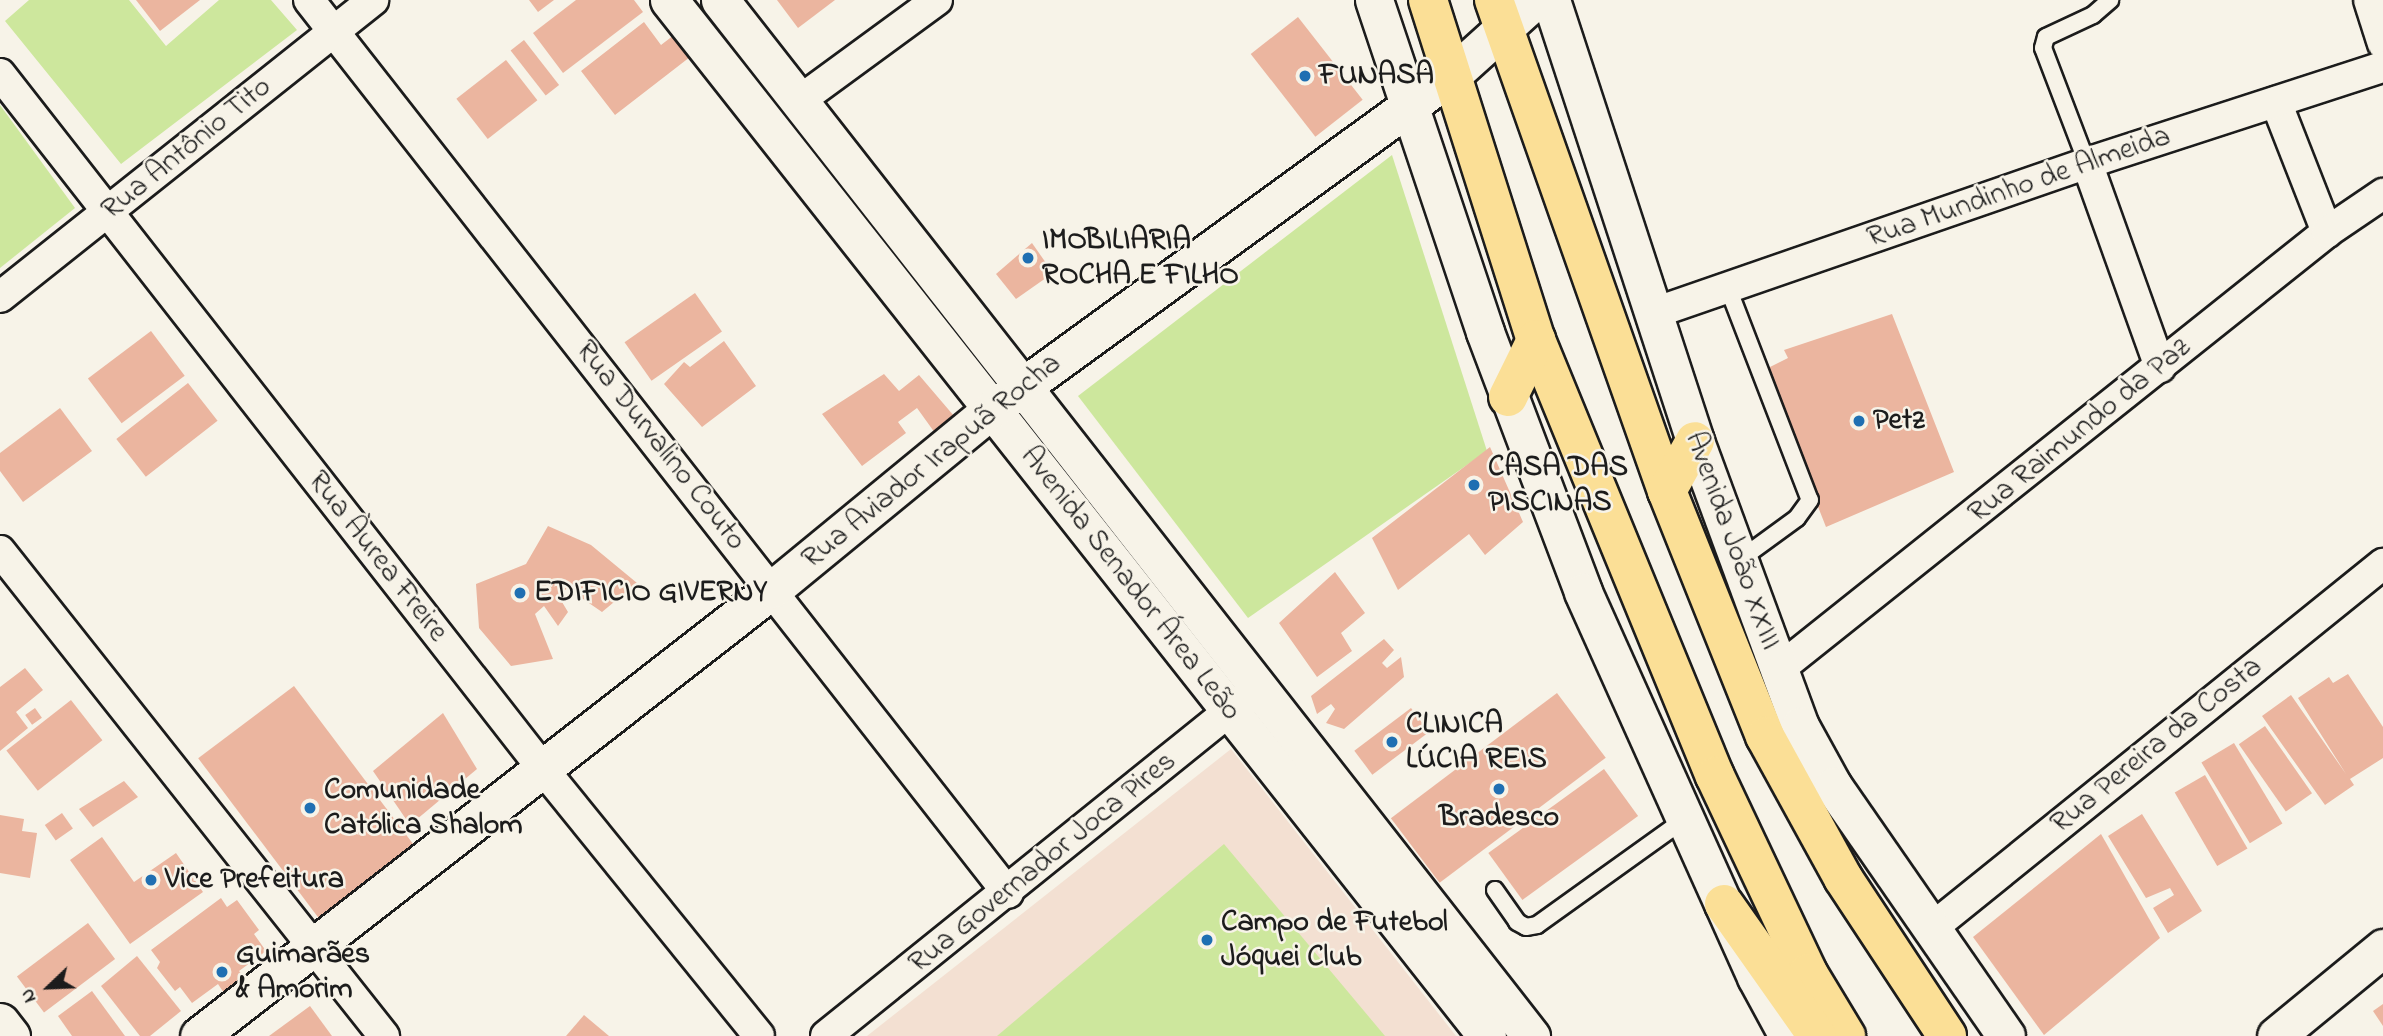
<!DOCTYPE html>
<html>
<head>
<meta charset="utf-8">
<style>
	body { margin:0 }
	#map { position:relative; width:2383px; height:1036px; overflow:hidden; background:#f7f3e8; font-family:"Indie Flower",sans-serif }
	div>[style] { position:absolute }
	.built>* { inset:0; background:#f3e0d2 }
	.green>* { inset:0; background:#cde79d }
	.building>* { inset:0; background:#ebb59f; transform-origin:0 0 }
	.roads { filter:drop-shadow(2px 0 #1c1c1c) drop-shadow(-2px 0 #1c1c1c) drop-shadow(0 2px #1c1c1c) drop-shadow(0 -2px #1c1c1c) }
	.service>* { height:16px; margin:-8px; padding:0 8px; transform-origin:8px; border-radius:8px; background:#f7f3e8 }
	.minor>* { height:30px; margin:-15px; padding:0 15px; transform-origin:15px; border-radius:15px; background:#f7f3e8 }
	.tertiary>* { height:37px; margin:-18.5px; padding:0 18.5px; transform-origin:18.5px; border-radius:18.5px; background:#f7f3e8 }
	.primary>* { height:38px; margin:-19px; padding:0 19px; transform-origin:19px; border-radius:19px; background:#fbdf96 }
	.dots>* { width:19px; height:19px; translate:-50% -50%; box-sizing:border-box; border:4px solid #f7f3e8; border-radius:50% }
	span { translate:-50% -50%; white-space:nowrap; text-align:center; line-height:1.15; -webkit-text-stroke:5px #f7f3e8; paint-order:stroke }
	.poi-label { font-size:30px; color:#1c1c1c; font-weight:700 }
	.left { translate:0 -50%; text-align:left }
	.street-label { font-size:30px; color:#1c1c1c }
	.north { position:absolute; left:14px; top:952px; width:70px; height:70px; -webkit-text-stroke:5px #f7f3e8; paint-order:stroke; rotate:247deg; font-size:19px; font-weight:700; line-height:28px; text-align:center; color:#1c1c1c }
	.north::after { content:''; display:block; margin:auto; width:24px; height:32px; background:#1c1c1c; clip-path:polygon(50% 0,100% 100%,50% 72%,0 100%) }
</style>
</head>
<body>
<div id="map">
	<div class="built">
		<i style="clip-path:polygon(1231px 749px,1456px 1036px,867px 1036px)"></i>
	</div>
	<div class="green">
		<i style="clip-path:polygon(29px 0,129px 0,166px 46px,219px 0,271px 0,297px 30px,121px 164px,5px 21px)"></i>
		<i style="clip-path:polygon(0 105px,75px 208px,0 268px)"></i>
		<i style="clip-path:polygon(1392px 155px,1487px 451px,1248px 618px,1078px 396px)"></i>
		<i style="clip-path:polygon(1224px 844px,1385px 1036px,997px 1036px)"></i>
	</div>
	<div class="building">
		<i style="clip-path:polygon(136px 0,200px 0,160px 31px)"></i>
		<i style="clip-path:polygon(529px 0,554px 0,538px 12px)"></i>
		<i style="clip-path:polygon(576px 0,634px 0,643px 12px,563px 73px,533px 33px)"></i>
		<i style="clip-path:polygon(777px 0,835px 0,798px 28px)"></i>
		<i style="left:1298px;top:17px;width:105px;height:60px;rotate:52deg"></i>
		<i style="clip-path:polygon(644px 22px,661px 45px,674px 35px,690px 57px,615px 115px,581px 71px)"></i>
		<i style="left:524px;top:40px;width:57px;height:17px;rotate:52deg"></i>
		<i style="left:506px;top:60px;width:51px;height:63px;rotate:52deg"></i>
		<i style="clip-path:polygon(1032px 243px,1053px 273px,1016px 299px,996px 274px)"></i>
		<i style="left:695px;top:293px;width:47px;height:86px;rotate:55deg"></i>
		<i style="clip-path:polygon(1892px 314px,1954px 472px,1826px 527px,1764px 370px,1788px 358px,1784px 350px)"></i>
		<i style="left:151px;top:331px;width:56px;height:79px;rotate:53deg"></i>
		<i style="clip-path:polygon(724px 341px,756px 386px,702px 427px,664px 384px,684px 362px,690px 367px)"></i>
		<i style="clip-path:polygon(884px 374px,899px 391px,919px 375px,954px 416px,935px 433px,917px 408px,898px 422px,906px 433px,862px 466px,822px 414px)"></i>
		<i style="left:188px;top:383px;width:48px;height:91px;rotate:52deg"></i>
		<i style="clip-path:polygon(60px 408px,92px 451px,23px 502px,0 471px,0 453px)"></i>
		<i style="clip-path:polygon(1490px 447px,1523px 522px,1485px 555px,1469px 534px,1398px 590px,1372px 538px)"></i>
		<i style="clip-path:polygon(548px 526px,591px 545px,637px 583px,602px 612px,567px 588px,559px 597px,568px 612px,558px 626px,544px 606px,535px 614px,553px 659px,511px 666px,479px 628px,476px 584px,526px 564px)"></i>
		<i style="clip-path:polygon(1335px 572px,1365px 613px,1341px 633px,1352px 651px,1317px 677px,1279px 623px)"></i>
		<i style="clip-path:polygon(1384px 639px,1394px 650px,1382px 663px,1387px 668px,1401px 657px,1404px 677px,1344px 729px,1326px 723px,1335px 709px,1331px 704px,1317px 714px,1311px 696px)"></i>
		<i style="clip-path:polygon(25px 668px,43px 690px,16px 712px,28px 728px,0 751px,0 687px)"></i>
		<i style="clip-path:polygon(2348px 674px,2383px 727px,2383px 758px,2350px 779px,2354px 785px,2325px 805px,2262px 716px,2291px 695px,2346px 774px,2298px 698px,2329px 677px,2333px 683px)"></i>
		<i style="left:294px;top:686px;width:213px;height:120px;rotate:53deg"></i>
		<i style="left:1557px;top:693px;width:81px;height:208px;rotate:53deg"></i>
		<i style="left:71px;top:700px;width:51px;height:82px;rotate:52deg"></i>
		<i style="left:35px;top:708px;width:12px;height:12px;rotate:55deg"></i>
		<i style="left:1411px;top:708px;width:30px;height:71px;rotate:53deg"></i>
		<i style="clip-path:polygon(443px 713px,477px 769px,410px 825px,373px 771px)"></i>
		<i style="left:2265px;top:726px;width:82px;height:32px;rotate:55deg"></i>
		<i style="left:2234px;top:743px;width:94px;height:38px;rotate:59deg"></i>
		<i style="left:1604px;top:769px;width:58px;height:143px;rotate:54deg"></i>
		<i style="left:2205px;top:775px;width:85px;height:35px;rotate:60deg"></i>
		<i style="clip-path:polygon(124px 781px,138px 797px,93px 827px,79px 809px)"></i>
		<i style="left:62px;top:813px;width:19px;height:21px;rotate:55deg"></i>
		<i style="clip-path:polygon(2142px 814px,2202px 911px,2168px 933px,2153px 908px,2174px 895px,2170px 888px,2146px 898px,2108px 836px)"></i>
		<i style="clip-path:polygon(0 815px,24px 819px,22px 831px,37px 833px,30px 878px,0 873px)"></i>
		<i style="clip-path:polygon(2101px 834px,2160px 938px,2044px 1035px,1973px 937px)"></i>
		<i style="clip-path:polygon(102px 837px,134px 882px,176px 853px,203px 892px,130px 944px,70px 860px)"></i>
		<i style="clip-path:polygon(221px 898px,227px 907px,237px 900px,259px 930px,254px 934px,266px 951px,239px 971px,244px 977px,224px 993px,218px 984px,192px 1003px,180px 987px,175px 991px,157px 968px,160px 962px,151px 950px)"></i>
		<i style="left:88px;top:923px;width:45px;height:89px;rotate:53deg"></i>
		<i style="clip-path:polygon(137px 956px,181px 1011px,150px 1036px,140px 1036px,101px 986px)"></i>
		<i style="clip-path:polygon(92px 991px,125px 1036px,72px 1036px,58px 1016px)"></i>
		<i style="clip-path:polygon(2383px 1004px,2383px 1026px,2373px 1011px)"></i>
		<i style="clip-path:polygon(310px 1006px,332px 1036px,269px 1036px)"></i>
		<i style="clip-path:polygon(584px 1015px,609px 1036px,566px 1036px)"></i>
	</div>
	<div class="roads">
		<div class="service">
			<i style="left:2087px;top:163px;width:123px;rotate:-110.9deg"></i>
			<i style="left:2043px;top:48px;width:11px;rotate:-75deg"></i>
			<i style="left:2046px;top:37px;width:52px;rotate:-25.1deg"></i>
			<i style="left:2093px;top:15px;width:23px;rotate:-41deg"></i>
			<i style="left:1728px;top:288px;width:227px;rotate:68.9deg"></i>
			<i style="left:1810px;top:500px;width:22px;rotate:126deg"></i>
			<i style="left:1797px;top:518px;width:73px;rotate:143.9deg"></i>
			<i style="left:1495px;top:890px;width:39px;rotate:55deg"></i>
			<i style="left:1517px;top:922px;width:10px;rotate:29deg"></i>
			<i style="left:1526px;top:927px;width:11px;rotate:-10deg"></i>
			<i style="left:1537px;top:925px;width:182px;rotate:-35.6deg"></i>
		</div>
		<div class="minor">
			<i style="left:309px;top:0;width:1134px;rotate:51.95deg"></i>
			<i style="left:2369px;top:0;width:46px;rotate:72.3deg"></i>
			<i style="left:0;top:74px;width:882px;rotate:52deg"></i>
			<i style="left:543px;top:769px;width:343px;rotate:51deg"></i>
			<i style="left:799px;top:101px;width:171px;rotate:-36.2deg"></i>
			<i style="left:2276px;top:102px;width:140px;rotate:68.6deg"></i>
			<i style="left:2087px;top:163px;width:217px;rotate:70.3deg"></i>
			<i style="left:0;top:297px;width:477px;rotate:-38.5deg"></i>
			<i style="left:1657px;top:312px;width:455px;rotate:-19.1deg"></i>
			<i style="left:2087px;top:163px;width:311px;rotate:-18deg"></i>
			<i style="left:0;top:551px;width:619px;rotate:51.63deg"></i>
			<i style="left:1778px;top:670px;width:702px;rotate:-38.58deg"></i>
			<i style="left:2327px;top:232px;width:68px;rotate:-34.2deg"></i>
			<i style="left:1932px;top:928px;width:580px;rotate:-38.91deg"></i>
			<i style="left:826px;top:1036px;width:542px;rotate:-38.86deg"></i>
		</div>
		<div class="tertiary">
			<i style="left:669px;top:0;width:1320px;rotate:51.71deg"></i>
			<i style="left:720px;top:0;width:1316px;rotate:51.95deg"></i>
			<i style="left:1374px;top:0;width:350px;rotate:71.5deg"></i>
			<i style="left:1485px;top:332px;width:278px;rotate:69.3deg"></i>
			<i style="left:1583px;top:592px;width:422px;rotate:65.8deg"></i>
			<i style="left:1756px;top:977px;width:67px;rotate:61.5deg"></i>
			<i style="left:1551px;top:0;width:464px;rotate:71.9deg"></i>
			<i style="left:1695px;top:441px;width:304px;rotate:69.8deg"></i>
			<i style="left:1800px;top:726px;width:68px;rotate:61.2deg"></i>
			<i style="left:1833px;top:786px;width:304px;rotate:55.3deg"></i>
			<i style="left:0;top:1022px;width:18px;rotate:52deg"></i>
			<i style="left:199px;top:1036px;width:728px;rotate:-37.91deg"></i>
			<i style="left:773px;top:589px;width:283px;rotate:-39.4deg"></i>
			<i style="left:992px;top:409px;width:570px;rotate:-36.01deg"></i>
			<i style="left:1453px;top:74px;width:110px;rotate:-42.1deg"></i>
			<i style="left:2276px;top:1036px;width:139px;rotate:-39.4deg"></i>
		</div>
		<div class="primary">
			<i style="left:1428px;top:0;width:357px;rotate:72.4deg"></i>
			<i style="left:1536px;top:340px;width:471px;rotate:67.7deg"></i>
			<i style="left:1715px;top:776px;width:218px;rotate:64.7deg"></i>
			<i style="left:1808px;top:973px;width:74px;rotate:58.9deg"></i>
			<i style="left:1494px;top:0;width:521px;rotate:70.59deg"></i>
			<i style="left:1667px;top:491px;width:264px;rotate:68.2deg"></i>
			<i style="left:1765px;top:736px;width:162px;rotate:61.2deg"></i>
			<i style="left:1843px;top:878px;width:189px;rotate:56.6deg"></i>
			<i style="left:1508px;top:397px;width:64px;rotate:-63.8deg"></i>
			<i style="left:1667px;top:491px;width:57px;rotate:-60.8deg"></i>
			<i style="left:1724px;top:904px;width:161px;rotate:54.8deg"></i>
		</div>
	</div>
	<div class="dots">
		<i style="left:1305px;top:76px;background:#1f6fb2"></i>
		<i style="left:1028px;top:258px;background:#1f6fb2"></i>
		<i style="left:1859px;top:421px;background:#1f6fb2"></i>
		<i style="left:1474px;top:485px;background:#1f6fb2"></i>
		<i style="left:520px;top:593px;background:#1f6fb2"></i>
		<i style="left:1392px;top:742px;background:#1f6fb2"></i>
		<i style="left:1499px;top:789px;background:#1f6fb2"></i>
		<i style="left:310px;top:808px;background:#1f6fb2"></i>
		<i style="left:151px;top:880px;background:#1f6fb2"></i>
		<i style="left:1207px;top:940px;background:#1f6fb2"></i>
		<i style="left:222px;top:972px;background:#1f6fb2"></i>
	</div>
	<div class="poi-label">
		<span class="left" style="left:1319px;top:76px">FUNASA</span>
		<span class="left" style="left:1042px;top:258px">IMOBILIARIA<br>ROCHA E FILHO</span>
		<span class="left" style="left:1873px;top:421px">Petz</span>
		<span class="left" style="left:1488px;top:485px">CASA DAS<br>PISCINAS</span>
		<span class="left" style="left:534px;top:593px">EDIFICIO GIVERNY</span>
		<span class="left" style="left:1406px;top:742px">CLINICA<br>LÚCIA REIS</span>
		<span class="left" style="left:324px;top:808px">Comunidade<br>Católica Shalom</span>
		<span style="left:1499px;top:818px">Bradesco</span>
		<span class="left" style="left:165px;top:880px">Vice Prefeitura</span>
		<span class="left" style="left:1221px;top:940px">Campo de Futebol<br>Jóquei Club</span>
		<span class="left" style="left:236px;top:972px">Guimarães<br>&amp; Amorim</span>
	</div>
	<div class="street-label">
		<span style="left:187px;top:149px;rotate:-39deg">Rua Antônio Tito</span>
		<span style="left:2019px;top:188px;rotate:-19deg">Rua Mundinho de Almeida</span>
		<span style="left:2080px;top:431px;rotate:-39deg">Rua Raimundo da Paz</span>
		<span style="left:660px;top:446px;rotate:52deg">Rua Durvalino Couto</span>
		<span style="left:932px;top:462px;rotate:-39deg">Rua Aviador Irapuã Rocha</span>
		<span style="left:1732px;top:541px;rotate:70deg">Avenida João XXIII</span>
		<span style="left:377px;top:557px;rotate:52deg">Rua Àurea Freire</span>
		<span style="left:1130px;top:584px;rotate:52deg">Avenida Senador Área Leão</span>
		<span style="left:2157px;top:746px;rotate:-39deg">Rua Pereira da Costa</span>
		<span style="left:1043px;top:863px;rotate:-39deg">Rua Governador Joca Pires</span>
	</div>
	<div class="north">N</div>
</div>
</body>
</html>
